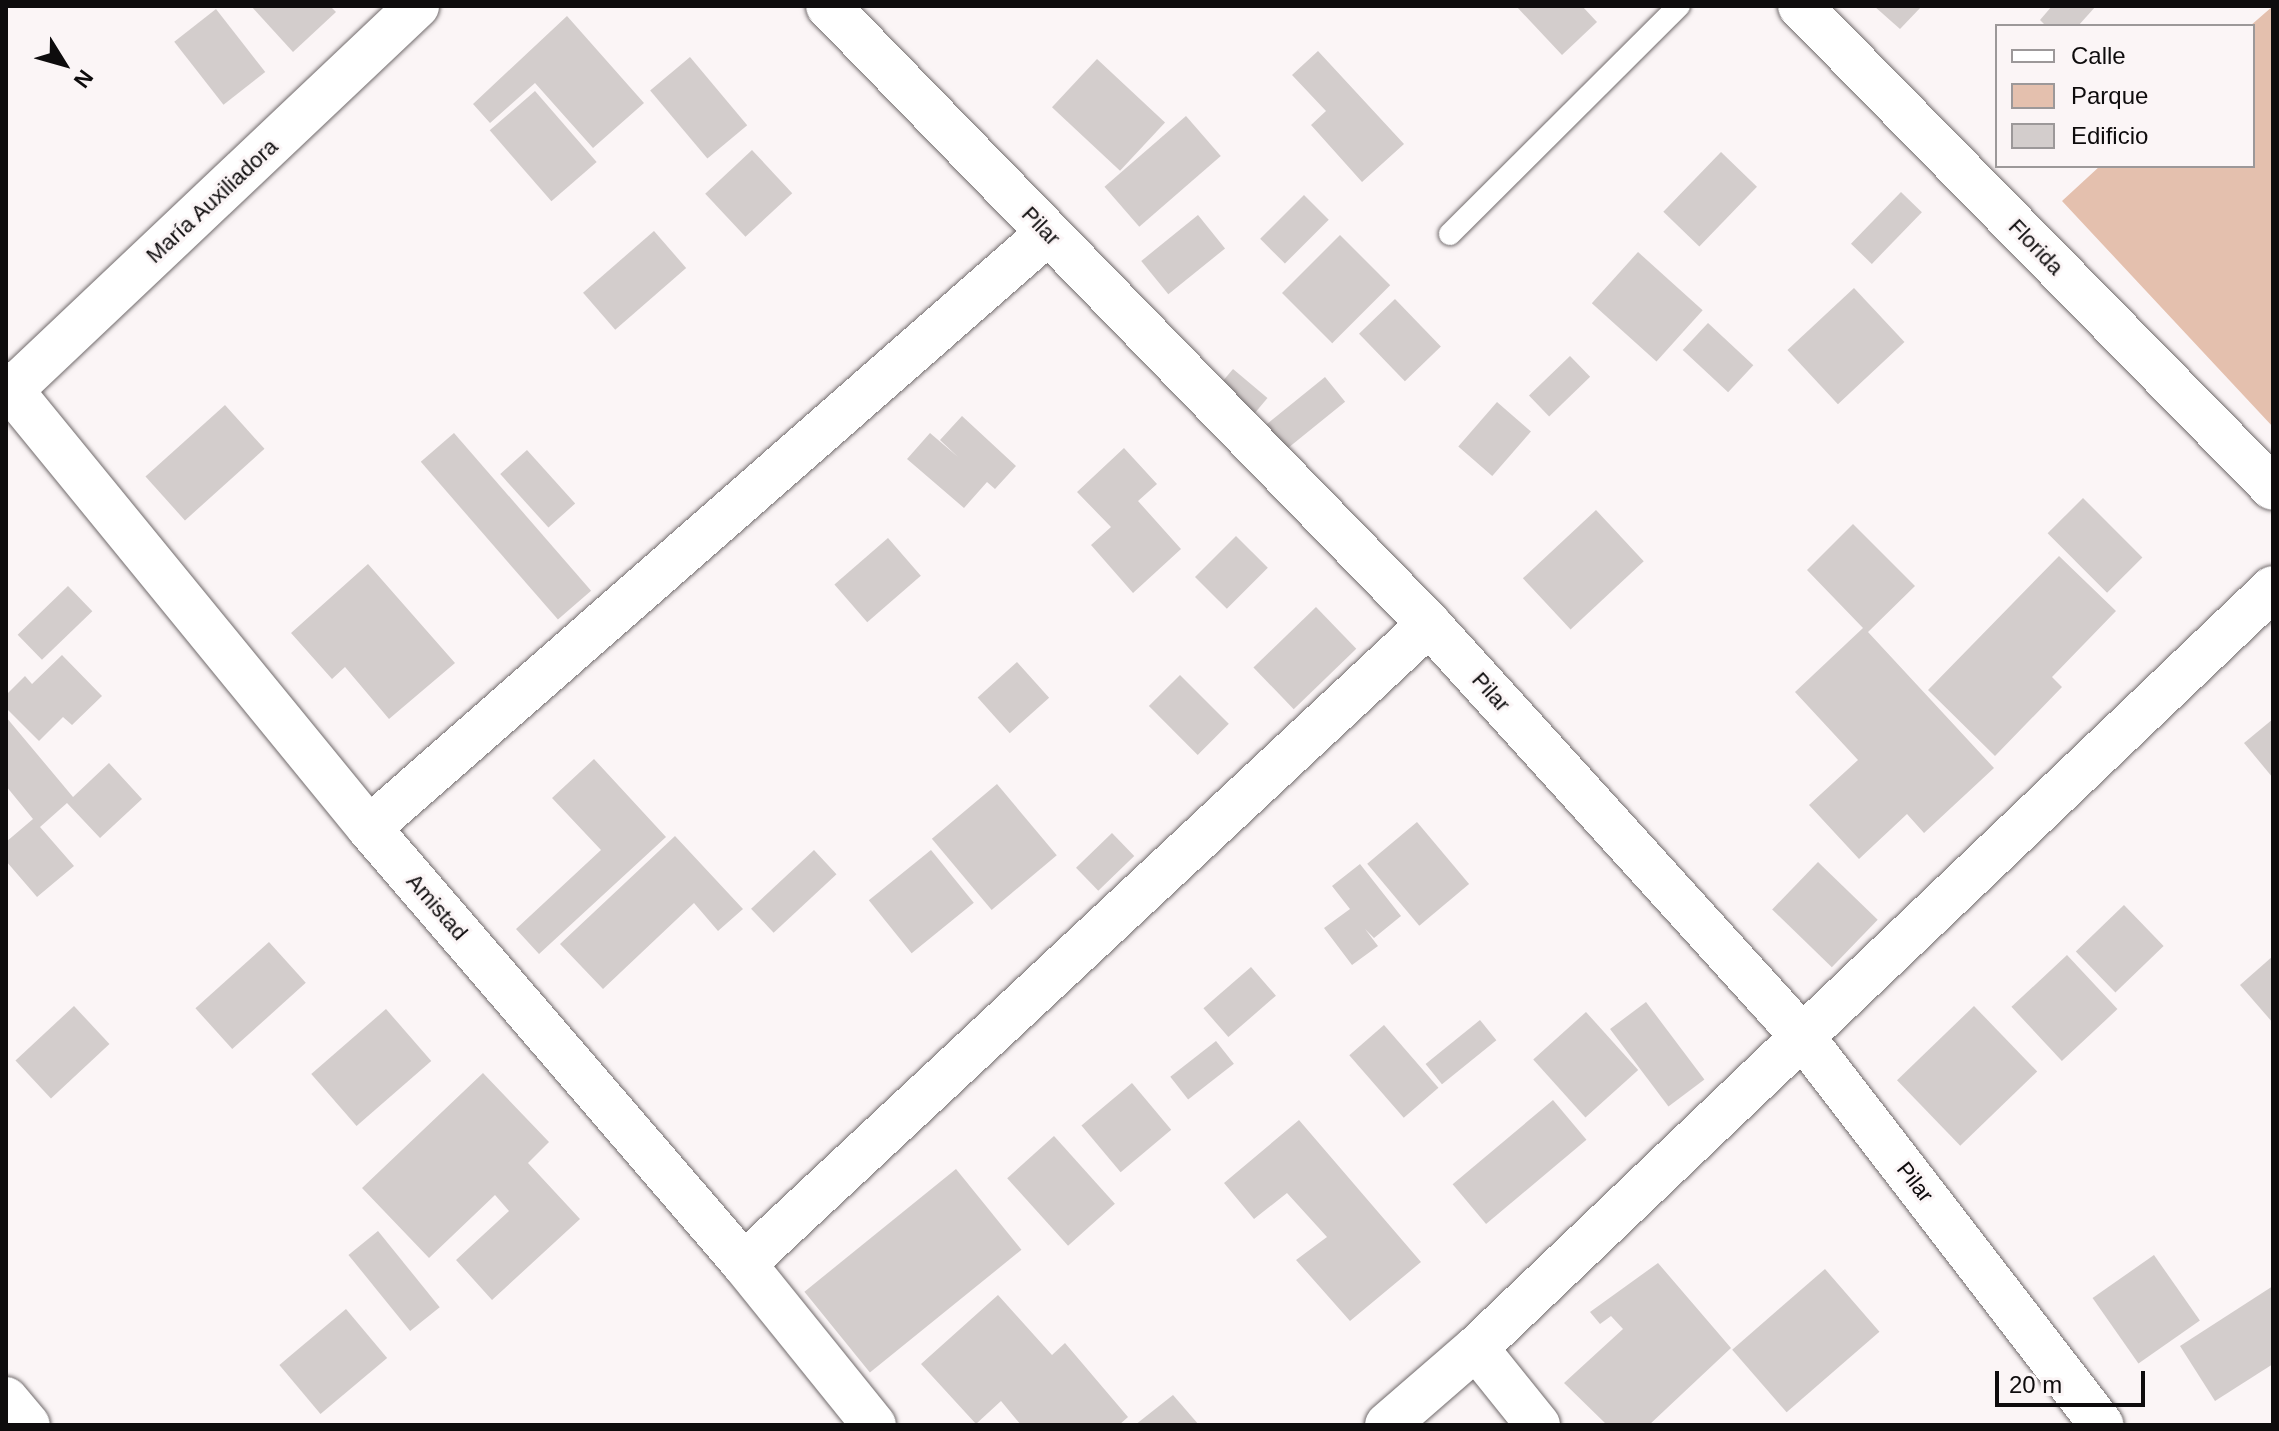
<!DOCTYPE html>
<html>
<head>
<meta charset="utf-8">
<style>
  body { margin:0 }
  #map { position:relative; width:2279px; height:1431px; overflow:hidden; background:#fbf5f6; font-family:Arial,sans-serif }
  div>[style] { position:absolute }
  .green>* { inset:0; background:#e4c0ae }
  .building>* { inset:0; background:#d3cdcc; transform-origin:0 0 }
  .roads { filter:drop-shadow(0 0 2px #716b6c) drop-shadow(0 0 2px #716b6c) }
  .lane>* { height:22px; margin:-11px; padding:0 11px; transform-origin:11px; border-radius:11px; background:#fff }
  .street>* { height:44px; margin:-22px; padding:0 22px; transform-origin:22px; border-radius:22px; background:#fff }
  .primary>* { height:44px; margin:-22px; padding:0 22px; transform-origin:22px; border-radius:22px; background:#fff }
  span { translate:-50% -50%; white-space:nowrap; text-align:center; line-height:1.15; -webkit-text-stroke:6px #fbf5f6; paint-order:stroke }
  .street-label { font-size:22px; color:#0e0c0d }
  .frame { position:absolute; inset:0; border:8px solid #0e0c0d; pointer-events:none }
  .legend { position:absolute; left:1995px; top:24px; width:260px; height:144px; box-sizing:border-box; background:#fbf5f6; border:2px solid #9c9899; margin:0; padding:10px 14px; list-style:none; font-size:24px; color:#0e0c0d }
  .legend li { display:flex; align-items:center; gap:16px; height:40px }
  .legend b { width:40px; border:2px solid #9c9899 }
  .north { position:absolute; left:24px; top:24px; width:80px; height:80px; -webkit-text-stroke:6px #fbf5f6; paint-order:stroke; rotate:127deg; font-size:22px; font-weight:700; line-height:32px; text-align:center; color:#0e0c0d }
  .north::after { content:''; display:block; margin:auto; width:28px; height:36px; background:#0e0c0d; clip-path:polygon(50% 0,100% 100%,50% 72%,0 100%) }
  .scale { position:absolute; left:1995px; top:1371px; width:150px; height:36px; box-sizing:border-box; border:4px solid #0e0c0d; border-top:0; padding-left:10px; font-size:24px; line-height:28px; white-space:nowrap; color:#0e0c0d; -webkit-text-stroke:6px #fbf5f6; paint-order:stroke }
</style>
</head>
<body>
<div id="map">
  <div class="green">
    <i style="clip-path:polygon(2273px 6px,2273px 427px,2062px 201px,2100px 166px,2253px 166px,2250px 26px)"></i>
  </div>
  <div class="building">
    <i style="clip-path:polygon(251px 6px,330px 6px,336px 12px,293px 52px)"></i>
    <i style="clip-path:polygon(1516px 6px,1582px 6px,1597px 22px,1562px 55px)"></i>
    <i style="clip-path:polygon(1874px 6px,1922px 6px,1900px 29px)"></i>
    <i style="clip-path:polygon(2052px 6px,2096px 6px,2078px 26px,2046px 26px,2040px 20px)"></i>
    <i style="left:216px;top:9px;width:80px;height:53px;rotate:52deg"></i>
    <i style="clip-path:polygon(567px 16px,644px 103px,593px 148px,535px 83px,490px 123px,473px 104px)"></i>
    <i style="clip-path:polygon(1318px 51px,1404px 144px,1362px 182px,1311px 125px,1326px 111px,1292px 75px)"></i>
    <i style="left:690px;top:57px;width:89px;height:52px;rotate:50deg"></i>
    <i style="left:1097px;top:59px;width:93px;height:66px;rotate:43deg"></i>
    <i style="left:535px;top:91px;width:94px;height:60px;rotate:49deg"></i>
    <i style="left:1186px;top:116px;width:53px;height:108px;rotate:49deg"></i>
    <i style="left:752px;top:150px;width:59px;height:64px;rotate:47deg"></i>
    <i style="left:1721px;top:152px;width:50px;height:83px;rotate:44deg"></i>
    <i style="left:1901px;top:192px;width:29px;height:72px;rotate:44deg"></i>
    <i style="left:1304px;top:195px;width:35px;height:62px;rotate:45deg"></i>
    <i style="left:1198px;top:215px;width:43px;height:73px;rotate:51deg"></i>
    <i style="left:654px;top:231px;width:49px;height:94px;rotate:49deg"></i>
    <i style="left:1340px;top:235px;width:71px;height:82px;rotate:45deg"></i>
    <i style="left:1638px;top:252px;width:87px;height:69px;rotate:42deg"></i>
    <i style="left:1854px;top:288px;width:74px;height:91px;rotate:47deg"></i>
    <i style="left:1395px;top:299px;width:66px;height:50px;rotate:46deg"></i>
    <i style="left:1708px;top:323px;width:62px;height:37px;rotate:43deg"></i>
    <i style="left:1570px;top:356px;width:29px;height:57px;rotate:46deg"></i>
    <i style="left:1233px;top:369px;width:45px;height:33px;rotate:40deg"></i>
    <i style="left:1325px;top:377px;width:32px;height:87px;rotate:51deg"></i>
    <i style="left:1497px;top:402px;width:45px;height:59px;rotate:41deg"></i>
    <i style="left:225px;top:405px;width:59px;height:107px;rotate:48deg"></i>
    <i style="clip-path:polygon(962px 416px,1016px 466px,995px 489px,987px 482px,964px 508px,907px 459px,930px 433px,958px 457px,940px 440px)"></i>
    <i style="left:454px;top:433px;width:209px;height:44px;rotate:49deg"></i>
    <i style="clip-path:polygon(1124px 448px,1157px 484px,1138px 501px,1181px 549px,1133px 593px,1091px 545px,1111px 527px,1077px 492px)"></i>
    <i style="left:527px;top:450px;width:72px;height:36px;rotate:48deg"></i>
    <i style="left:2083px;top:498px;width:84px;height:50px;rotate:45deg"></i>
    <i style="left:1596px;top:510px;width:70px;height:100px;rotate:47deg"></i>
    <i style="clip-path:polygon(1853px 524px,1915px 586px,1868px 632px,1994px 768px,1924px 833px,1907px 814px,1859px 859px,1809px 805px,1858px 760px,1795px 692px,1863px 628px,1807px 570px)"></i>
    <i style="left:1236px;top:536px;width:45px;height:58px;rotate:45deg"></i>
    <i style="left:888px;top:538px;width:50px;height:71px;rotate:49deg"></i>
    <i style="clip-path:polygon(2059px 556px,2116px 611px,2052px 677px,2062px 687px,1995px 756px,1928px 690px)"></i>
    <i style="clip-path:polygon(368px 564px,455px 663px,389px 719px,345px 667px,332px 679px,291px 633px)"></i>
    <i style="left:68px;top:586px;width:35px;height:70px;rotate:46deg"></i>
    <i style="left:1316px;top:607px;width:58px;height:87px;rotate:46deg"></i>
    <i style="clip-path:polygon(62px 655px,102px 696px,72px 725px,63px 717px,39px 741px,6px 708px,6px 695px,25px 676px,32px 684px)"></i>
    <i style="left:1017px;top:662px;width:48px;height:53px;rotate:48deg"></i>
    <i style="left:1180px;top:675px;width:69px;height:44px;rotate:45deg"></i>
    <i style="clip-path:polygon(6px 717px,73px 797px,109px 763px,142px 799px,100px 838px,67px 803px,40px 827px,74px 866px,37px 897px,6px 861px,6px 842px,33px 819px,6px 786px)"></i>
    <i style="clip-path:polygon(2273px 719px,2273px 778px,2244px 743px)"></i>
    <i style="clip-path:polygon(594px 759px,666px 837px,539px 954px,516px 929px,601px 850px,552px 798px)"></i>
    <i style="left:997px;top:784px;width:93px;height:85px;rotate:50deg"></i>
    <i style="left:1417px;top:822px;width:81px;height:65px;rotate:50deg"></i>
    <i style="left:1112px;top:833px;width:32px;height:50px;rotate:46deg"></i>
    <i style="clip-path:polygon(675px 836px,743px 909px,718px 931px,694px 903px,603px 989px,560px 944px)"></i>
    <i style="left:814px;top:850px;width:33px;height:86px;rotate:47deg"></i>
    <i style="left:931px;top:850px;width:68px;height:80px;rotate:51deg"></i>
    <i style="left:1818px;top:862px;width:83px;height:66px;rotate:44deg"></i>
    <i style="clip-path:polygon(1360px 864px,1401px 916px,1374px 938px,1365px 929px,1378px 946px,1352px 965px,1324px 928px,1350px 909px,1332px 886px)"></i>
    <i style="left:2124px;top:905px;width:57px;height:67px;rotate:46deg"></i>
    <i style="left:269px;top:942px;width:55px;height:99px;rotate:48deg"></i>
    <i style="left:2067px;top:955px;width:74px;height:76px;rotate:47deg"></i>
    <i style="clip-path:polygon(2273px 956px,2273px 1023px,2240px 985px)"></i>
    <i style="left:1251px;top:967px;width:38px;height:63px;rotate:49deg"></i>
    <i style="left:1646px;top:1002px;width:97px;height:45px;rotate:53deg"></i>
    <i style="left:74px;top:1006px;width:52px;height:80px;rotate:47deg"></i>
    <i style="left:1974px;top:1006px;width:91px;height:107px;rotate:46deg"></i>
    <i style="left:386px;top:1009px;width:69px;height:99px;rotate:49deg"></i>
    <i style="left:1586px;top:1012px;width:78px;height:71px;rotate:48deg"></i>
    <i style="left:1480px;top:1020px;width:26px;height:70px;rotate:51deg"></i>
    <i style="left:1384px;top:1025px;width:83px;height:46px;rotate:49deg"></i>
    <i style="left:1216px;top:1041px;width:29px;height:58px;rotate:52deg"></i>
    <i style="clip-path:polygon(483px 1073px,549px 1142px,528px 1163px,580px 1219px,492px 1300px,456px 1260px,509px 1211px,495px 1195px,429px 1258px,362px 1188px)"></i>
    <i style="left:1132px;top:1083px;width:61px;height:66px;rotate:50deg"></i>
    <i style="left:1553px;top:1100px;width:52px;height:131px;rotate:50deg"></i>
    <i style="clip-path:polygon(1299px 1120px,1421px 1262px,1350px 1321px,1296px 1260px,1327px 1237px,1287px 1193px,1254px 1219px,1224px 1183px)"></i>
    <i style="left:1054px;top:1136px;width:91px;height:63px;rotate:48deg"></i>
    <i style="left:956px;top:1169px;width:104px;height:195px;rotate:51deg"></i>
    <i style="left:378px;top:1231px;width:98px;height:38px;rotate:51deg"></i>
    <i style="left:2154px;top:1255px;width:80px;height:75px;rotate:55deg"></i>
    <i style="clip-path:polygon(1658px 1263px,1731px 1348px,1649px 1425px,1607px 1425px,1564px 1383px,1623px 1329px,1611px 1316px,1600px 1324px,1590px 1312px)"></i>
    <i style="left:1825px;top:1269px;width:83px;height:123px;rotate:49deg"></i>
    <i style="clip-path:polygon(2273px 1286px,2273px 1364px,2215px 1401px,2180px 1346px)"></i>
    <i style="clip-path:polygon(998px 1295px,1052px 1355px,1065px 1343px,1128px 1417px,1119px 1425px,1021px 1425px,1001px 1401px,976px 1424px,921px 1364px)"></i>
    <i style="left:346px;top:1309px;width:64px;height:87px;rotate:50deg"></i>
    <i style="clip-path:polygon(1173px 1395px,1199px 1425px,1135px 1425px)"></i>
  </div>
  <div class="roads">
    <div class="lane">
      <i style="left:1450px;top:234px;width:323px;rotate:-44.9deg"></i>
    </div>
    <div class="street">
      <i style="left:828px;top:6px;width:862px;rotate:45.8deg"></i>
      <i style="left:1429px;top:624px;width:556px;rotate:47.84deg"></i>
      <i style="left:1802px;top:1036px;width:491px;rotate:52.4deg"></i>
      <i style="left:1800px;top:6px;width:675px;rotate:45.54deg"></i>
      <i style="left:6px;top:384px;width:574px;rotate:50.73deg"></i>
      <i style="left:369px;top:828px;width:575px;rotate:49.3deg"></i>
      <i style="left:744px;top:1264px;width:207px;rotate:51.1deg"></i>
      <i style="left:6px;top:395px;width:566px;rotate:-43.42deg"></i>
      <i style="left:369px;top:828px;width:903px;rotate:-41.23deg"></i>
      <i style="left:744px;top:1264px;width:937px;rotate:-43.05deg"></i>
      <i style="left:1476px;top:1348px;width:99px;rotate:51.2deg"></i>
      <i style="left:1387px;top:1425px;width:118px;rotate:-40.9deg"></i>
      <i style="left:1476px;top:1348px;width:1101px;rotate:-43.64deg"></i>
    </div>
    <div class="primary">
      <i style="left:6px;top:1399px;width:34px;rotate:50deg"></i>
    </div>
  </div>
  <div class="street-label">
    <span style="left:212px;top:201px;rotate:-43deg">María Auxiliadora</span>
    <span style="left:1041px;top:226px;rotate:46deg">Pilar</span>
    <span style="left:2036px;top:247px;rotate:46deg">Florida</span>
    <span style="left:1491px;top:692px;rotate:48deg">Pilar</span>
    <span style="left:437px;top:907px;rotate:49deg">Amistad</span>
    <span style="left:1915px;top:1182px;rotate:52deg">Pilar</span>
  </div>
  <div class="frame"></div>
  <ul class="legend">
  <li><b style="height:10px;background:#fff"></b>Calle</li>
  <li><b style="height:22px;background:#e4c0ae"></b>Parque</li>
  <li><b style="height:22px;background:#d3cdcc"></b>Edificio</li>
  </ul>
  <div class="north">N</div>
  <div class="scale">20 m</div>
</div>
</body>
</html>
